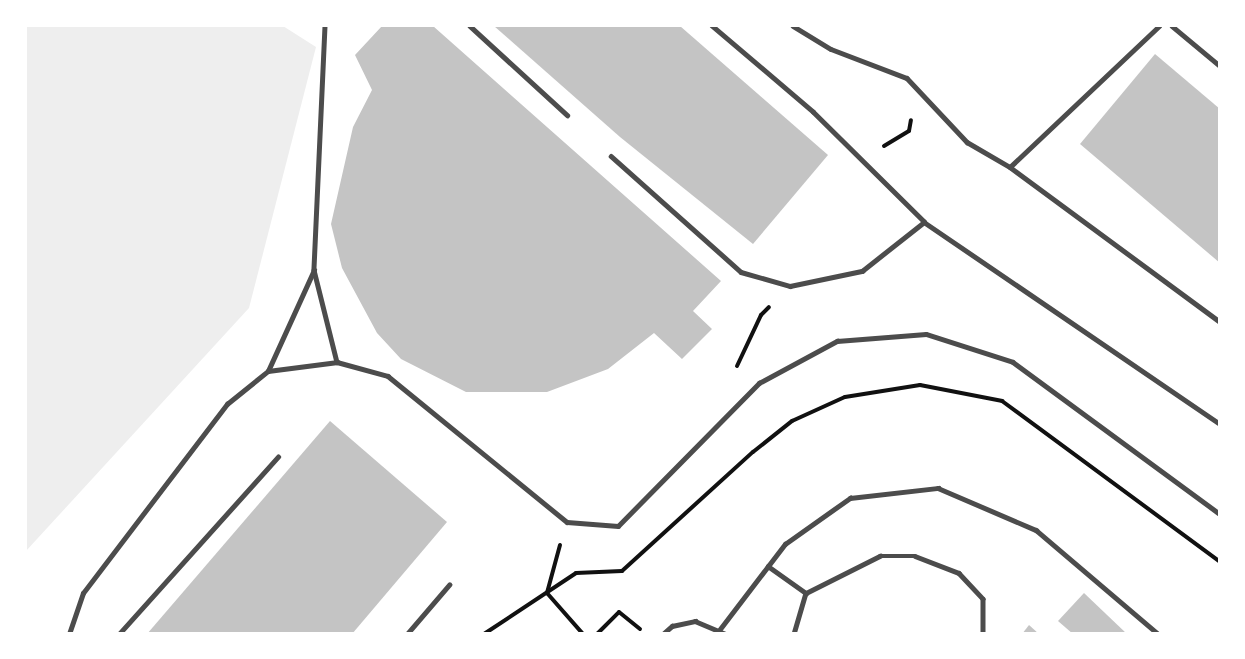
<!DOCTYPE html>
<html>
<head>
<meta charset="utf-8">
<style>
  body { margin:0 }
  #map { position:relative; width:1245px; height:659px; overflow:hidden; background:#fff; font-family:"Public Sans",sans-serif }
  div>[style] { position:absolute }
  .green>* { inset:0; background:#eee }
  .building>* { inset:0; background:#c4c4c4 }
  .path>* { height:4px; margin:-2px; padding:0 2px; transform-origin:2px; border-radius:2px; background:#111 }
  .service>* { height:4.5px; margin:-2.25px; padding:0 2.25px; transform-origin:2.25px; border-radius:2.25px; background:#4c4c4c }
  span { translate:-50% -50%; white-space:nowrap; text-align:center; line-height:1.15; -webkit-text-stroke:4.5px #fff; paint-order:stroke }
  .frame { position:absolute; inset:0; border:27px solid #fff; pointer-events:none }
</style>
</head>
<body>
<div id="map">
  <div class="green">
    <i style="clip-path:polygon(26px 26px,283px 26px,316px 47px,249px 308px,26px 551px)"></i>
  </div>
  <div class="building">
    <i style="clip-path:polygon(382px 26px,433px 26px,721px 281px,693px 311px,712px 329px,682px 359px,654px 333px,608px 369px,547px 392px,466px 392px,401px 359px,377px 333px,342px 268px,331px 224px,353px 127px,372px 90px,355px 55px)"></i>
    <i style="clip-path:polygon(494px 26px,680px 26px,828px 155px,753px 244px,620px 137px)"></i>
    <i style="clip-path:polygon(1155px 54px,1220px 109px,1220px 263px,1080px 144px)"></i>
    <i style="clip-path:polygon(330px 421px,447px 522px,352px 634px,147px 634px)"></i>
    <i style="clip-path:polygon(1084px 593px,1127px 634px,1073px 634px,1058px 621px)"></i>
    <i style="clip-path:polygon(1029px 625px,1039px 634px,1022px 634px)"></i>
  </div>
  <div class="path">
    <i style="left:884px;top:146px;width:29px;rotate:-31deg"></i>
    <i style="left:909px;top:131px;width:11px;rotate:-80deg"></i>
    <i style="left:737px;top:366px;width:56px;rotate:-64.8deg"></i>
    <i style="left:761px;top:315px;width:11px;rotate:-45deg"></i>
    <i style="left:560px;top:545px;width:50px;rotate:105.2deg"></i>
    <i style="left:547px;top:593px;width:55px;rotate:48.7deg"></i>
    <i style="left:484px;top:634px;width:110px;rotate:-33.5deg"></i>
    <i style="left:576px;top:573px;width:46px;rotate:-2.5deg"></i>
    <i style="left:622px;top:571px;width:177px;rotate:-42.3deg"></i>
    <i style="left:753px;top:452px;width:50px;rotate:-38.5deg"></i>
    <i style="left:792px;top:421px;width:58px;rotate:-24.4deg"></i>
    <i style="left:845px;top:397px;width:76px;rotate:-9.1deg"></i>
    <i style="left:920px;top:385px;width:84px;rotate:11deg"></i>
    <i style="left:1002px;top:401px;width:271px;rotate:36.4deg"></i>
    <i style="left:597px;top:634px;width:31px;rotate:-45deg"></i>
    <i style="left:619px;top:612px;width:27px;rotate:39deg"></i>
  </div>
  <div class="service">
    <i style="left:325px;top:26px;width:244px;rotate:92.6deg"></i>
    <i style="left:314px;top:270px;width:95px;rotate:76deg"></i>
    <i style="left:470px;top:26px;width:132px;rotate:42.5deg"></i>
    <i style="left:793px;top:26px;width:44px;rotate:31.2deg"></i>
    <i style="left:831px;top:49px;width:81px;rotate:20.9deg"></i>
    <i style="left:907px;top:78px;width:88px;rotate:46.8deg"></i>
    <i style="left:967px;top:142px;width:50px;rotate:30.2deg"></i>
    <i style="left:1010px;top:167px;width:261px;rotate:36.4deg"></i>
    <i style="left:1172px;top:26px;width:62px;rotate:39.8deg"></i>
    <i style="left:611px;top:156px;width:174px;rotate:41.7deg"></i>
    <i style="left:741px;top:272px;width:51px;rotate:15.9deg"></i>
    <i style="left:790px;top:286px;width:74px;rotate:-11.8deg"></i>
    <i style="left:862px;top:271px;width:79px;rotate:-38.3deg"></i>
    <i style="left:924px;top:222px;width:156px;rotate:-135.3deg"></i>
    <i style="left:813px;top:112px;width:133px;rotate:-139.6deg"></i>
    <i style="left:1010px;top:167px;width:205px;rotate:-43.4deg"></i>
    <i style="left:924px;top:222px;width:358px;rotate:34.3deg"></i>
    <i style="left:268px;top:371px;width:111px;rotate:-65.5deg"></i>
    <i style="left:768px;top:566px;width:47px;rotate:35.4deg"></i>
    <i style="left:806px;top:593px;width:43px;rotate:106.3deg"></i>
    <i style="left:806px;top:593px;width:83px;rotate:-26.6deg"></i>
    <i style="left:880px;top:556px;width:35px"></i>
    <i style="left:915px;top:556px;width:47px;rotate:21.1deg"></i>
    <i style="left:959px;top:573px;width:35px;rotate:47deg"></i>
    <i style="left:983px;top:599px;width:34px;rotate:90deg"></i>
    <i style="left:720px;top:629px;width:107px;rotate:-52.6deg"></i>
    <i style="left:785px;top:544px;width:80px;rotate:-35.3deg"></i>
    <i style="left:850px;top:498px;width:89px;rotate:-6.5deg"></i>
    <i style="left:938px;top:488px;width:107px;rotate:23.2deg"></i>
    <i style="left:1036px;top:530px;width:160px;rotate:40.4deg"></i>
    <i style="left:69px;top:634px;width:43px;rotate:-71.1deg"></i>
    <i style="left:83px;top:593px;width:238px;rotate:-52.7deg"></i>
    <i style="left:227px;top:404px;width:53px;rotate:-38.8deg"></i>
    <i style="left:268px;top:371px;width:70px;rotate:-7.4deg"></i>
    <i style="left:337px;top:362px;width:53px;rotate:15.4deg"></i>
    <i style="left:388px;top:376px;width:231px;rotate:39.2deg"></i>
    <i style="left:567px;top:522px;width:51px;rotate:4.5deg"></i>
    <i style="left:618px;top:526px;width:201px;rotate:-45.4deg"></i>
    <i style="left:759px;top:383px;width:89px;rotate:-28.3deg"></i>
    <i style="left:837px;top:341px;width:89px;rotate:-4.5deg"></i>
    <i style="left:926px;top:334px;width:91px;rotate:17.8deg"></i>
    <i style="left:1013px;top:362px;width:257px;rotate:36.3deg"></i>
    <i style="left:119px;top:634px;width:238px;rotate:-48.1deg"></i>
    <i style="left:407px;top:634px;width:65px;rotate:-49.4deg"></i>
    <i style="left:663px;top:634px;width:12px;rotate:-42deg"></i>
    <i style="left:672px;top:626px;width:24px;rotate:-12deg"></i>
    <i style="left:695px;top:621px;width:33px;rotate:23deg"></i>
  </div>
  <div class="frame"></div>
</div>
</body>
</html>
